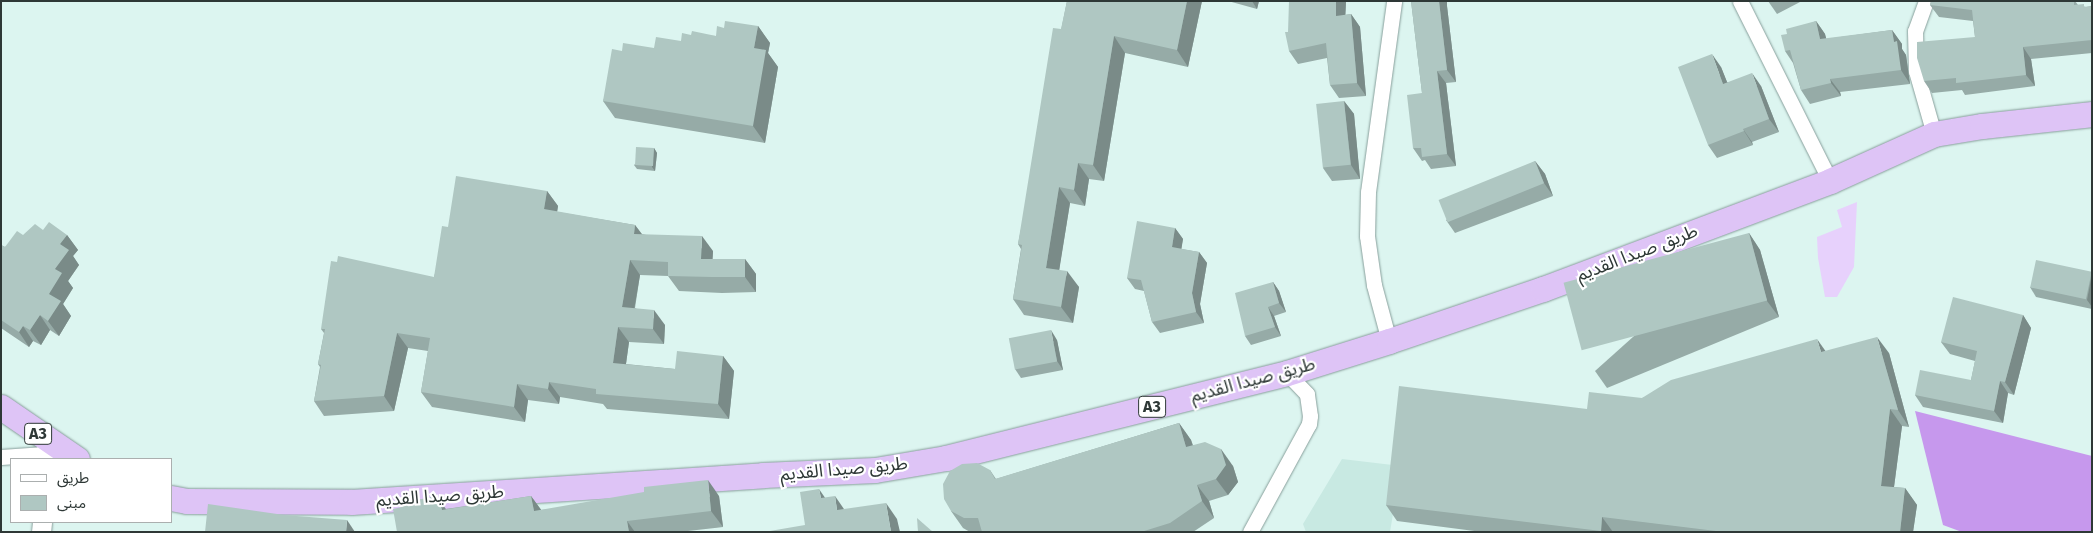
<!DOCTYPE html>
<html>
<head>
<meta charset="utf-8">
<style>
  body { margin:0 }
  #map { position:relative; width:2093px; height:533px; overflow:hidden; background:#dcf5f0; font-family:"Fira Sans","Noto Sans Arabic",sans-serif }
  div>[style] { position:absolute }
  .built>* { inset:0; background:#c8e9e2 }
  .green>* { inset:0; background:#e7d1fc }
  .forest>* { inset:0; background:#c698ed }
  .roads { filter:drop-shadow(0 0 1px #889f9b) drop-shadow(0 0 1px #889f9b) }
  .minor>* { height:15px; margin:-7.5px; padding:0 7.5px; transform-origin:7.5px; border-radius:7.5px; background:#fff }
  .tertiary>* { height:19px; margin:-9.5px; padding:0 9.5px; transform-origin:9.5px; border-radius:9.5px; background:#fff }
  .trunk>* { height:25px; margin:-12.5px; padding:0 12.5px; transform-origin:12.5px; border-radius:12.5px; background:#dec4f6 }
  .wall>* { inset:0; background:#96aba7 }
  .shaded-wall>* { inset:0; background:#7a8b88 }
  .building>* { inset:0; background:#afc7c2; transform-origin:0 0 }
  span { translate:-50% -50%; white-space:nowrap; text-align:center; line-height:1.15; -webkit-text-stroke:4.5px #fff; paint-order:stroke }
  .shield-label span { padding:1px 4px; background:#fff; border:1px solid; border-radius:4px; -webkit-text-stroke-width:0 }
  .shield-label { font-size:16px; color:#2e3836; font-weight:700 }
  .street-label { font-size:18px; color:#2e3836 }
  .frame { position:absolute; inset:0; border:2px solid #2e3836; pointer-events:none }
  .legend { position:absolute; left:10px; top:458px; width:162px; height:65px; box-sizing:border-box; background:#fff; border:1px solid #abafaf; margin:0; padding:6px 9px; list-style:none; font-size:15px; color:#2e3836 }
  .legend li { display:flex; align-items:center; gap:10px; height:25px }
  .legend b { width:25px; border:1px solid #abafaf }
</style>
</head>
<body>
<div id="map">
  <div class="built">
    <i style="clip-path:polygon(1342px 459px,1401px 466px,1390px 532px,1306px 532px,1303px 524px)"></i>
  </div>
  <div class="green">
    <i style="clip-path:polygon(1857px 202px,1854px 267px,1837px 297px,1825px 297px,1818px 258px,1817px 237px,1842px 227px,1837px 210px)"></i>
  </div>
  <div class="forest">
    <i style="clip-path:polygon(1915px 411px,2092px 456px,2092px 532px,1962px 532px,1943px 525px)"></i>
  </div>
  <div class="roads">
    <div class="minor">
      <i style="left:1740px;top:1px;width:201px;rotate:63.4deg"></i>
      <i style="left:1926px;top:1px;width:32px;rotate:110deg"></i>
      <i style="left:1915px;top:31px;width:40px;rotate:88.6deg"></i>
      <i style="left:1916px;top:71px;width:66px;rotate:74.1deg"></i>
      <i style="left:1389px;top:341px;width:58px;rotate:-105deg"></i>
      <i style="left:1374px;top:285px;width:49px;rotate:-98.1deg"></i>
      <i style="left:1367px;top:236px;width:44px;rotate:-88.7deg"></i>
      <i style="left:1368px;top:192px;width:193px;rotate:-82.2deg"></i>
      <i style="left:1px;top:457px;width:43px;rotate:-4deg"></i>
      <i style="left:1250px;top:532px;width:123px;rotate:-61.4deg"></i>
      <i style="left:1309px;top:424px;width:8px;rotate:-83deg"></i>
      <i style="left:1310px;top:416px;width:22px;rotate:-98deg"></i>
      <i style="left:1307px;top:394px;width:29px;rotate:-134deg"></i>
    </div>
    <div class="tertiary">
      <i style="left:44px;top:459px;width:18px;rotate:-77deg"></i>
      <i style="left:41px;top:532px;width:10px;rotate:-84deg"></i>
    </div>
    <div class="trunk">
      <i style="left:1px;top:407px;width:92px;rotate:34.4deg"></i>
      <i style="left:171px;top:498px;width:16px;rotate:11deg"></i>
      <i style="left:187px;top:501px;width:164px;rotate:0.3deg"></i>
      <i style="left:351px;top:502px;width:413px;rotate:-3.7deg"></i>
      <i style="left:763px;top:475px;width:112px;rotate:-2.6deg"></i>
      <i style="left:875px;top:470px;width:72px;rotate:-9.6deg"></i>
      <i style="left:946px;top:458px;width:351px;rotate:-14deg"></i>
      <i style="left:1287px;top:373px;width:107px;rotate:-17.4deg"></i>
      <i style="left:1389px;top:341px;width:163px;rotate:-18.7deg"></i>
      <i style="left:1543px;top:289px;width:307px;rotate:-20.6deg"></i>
      <i style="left:1830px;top:181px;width:114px;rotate:-24.3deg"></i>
      <i style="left:1934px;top:134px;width:49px;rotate:-9.5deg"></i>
      <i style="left:1982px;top:126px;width:111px;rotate:-6.2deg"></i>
    </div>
  </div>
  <div class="wall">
    <i style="clip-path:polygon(1067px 1px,1202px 1px,1188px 67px,1125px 53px,1104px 181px,1089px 179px,1085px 206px,1070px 203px,1059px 270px,1079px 287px,1073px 323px,1024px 315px,1013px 299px,1021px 249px,1018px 244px)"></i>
    <i style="clip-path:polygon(1228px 1px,1259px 1px,1257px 9px)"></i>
    <i style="clip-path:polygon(1289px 1px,1346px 1px,1345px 15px,1351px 14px,1360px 27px,1366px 96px,1339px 98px,1330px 85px,1327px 58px,1298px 64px,1289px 51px)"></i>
    <i style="clip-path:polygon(1411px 1px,1447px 1px,1447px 6px,1456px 82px,1446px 83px,1456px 166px,1431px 169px,1425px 160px,1422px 161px,1413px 148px,1422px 93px)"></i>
    <i style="clip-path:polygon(1768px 1px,1802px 1px,1777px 14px)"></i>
    <i style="clip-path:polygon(1931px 1px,2075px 1px,2078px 5px,2086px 7px,2092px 6px,2092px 53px,2031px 59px,2035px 86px,1965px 95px,1962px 90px,1932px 93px,1924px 81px,1975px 37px,1973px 21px,1939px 17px,1930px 5px)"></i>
    <i style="clip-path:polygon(1816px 21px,1825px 34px,1826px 39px,1892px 30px,1902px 44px,1902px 49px,1906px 55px,1910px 84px,1840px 92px,1841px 96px,1810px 104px,1801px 90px,1793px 63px,1785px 51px,1787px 34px)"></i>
    <i style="clip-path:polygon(758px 26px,770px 43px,768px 53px,778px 67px,765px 143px,615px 118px,603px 101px,622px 51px,654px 48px,681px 41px,691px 35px,716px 36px,724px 28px)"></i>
    <i style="clip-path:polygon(1721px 67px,1727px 82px,1761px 86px,1779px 132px,1752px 142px,1753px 145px,1717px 158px,1708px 145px)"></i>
    <i style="clip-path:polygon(1344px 101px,1354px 114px,1360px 179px,1332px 181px,1323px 168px)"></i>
    <i style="clip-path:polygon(654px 148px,657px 153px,655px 171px,637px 169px,634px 165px)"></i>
    <i style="clip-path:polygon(1535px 161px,1545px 174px,1553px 196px,1455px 233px,1446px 220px)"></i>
    <i style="clip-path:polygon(547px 191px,558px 206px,557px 212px,635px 225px,642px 234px,713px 251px,712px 259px,745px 259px,756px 274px,756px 292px,722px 293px,679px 291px,668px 276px,640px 275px,635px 308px,665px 325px,664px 344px,629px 342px,626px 364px,675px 369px,723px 356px,734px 371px,729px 419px,607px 409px,603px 404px,560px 397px,559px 404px,528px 400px,525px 422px,432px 407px,421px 392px,428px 351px,408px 348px,394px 411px,324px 416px,314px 401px,320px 367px,318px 364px,324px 333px,321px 329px,434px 277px,448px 227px)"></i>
    <i style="clip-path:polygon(1175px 228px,1183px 239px,1181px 249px,1199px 252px,1207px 263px,1200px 304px,1204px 323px,1160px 333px,1152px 322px,1144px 291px,1135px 289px,1127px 278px)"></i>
    <i style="clip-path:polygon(1749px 233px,1760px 250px,1779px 317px,1607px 388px,1595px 371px)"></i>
    <i style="clip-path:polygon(23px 235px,67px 235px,78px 250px,73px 256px,79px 265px,68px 281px,73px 288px,63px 304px,71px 316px,59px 336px,50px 330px,41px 345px,33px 341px,29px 347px,1px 328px,1px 245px,5px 247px)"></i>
    <i style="clip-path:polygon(2092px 272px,2092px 309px,2036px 297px,2030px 287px)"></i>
    <i style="clip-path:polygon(1273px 282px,1279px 291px,1286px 312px,1274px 316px,1281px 336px,1251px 345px,1245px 336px)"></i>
    <i style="clip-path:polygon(2023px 315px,2031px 328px,2014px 395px,2008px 393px,2003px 423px,1923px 407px,1915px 395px,1971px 380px,1975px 361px,1950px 354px,1941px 342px)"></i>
    <i style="clip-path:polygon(1057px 340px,1063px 370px,1021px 378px,1015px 369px)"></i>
    <i style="clip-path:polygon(1826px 351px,1889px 353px,1909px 427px,1902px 426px,1894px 487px,1905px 488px,1917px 505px,1913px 532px,1482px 532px,1397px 521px,1386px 505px,1587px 409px,1642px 398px)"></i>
    <i style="clip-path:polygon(1179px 423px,1191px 440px,1193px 445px,1233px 466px,1238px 482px,1228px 495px,1209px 501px,1214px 518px,1193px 532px,970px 532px,963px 528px,951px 511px,990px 470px,996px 479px)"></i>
    <i style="clip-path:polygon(531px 496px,541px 510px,719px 496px,723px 527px,679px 532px,397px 532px,402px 507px,432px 497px,435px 502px,440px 501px,446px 509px)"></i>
  </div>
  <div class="shaded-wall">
    <i style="clip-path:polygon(1187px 1px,1202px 1px,1188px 67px,1177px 50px)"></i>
    <i style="clip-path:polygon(1252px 1px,1259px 1px,1257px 9px)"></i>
    <i style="clip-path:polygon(1336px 1px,1346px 1px,1345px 28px,1336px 16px)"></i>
    <i style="clip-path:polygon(1439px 1px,1447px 1px,1447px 6px,1456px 82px,1447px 70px)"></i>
    <i style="clip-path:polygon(1351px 14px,1360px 27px,1366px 96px,1357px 83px)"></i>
    <i style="clip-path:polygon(1816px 21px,1825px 34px,1830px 53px,1820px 39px)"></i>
    <i style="clip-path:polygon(758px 26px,770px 43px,768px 53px,778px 67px,765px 143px,753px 126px,754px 48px)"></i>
    <i style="clip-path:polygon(1892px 30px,1902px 44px,1902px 49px,1906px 55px,1910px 84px,1901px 70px,1894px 42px)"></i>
    <i style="clip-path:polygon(1114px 36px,1125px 53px,1104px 181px,1093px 165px)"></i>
    <i style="clip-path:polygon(2023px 47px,2031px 59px,2035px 86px,2026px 75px)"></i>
    <i style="clip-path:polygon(1712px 54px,1721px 67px,1733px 97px,1723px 84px)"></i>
    <i style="clip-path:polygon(1437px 71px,1446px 83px,1456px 166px,1447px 154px)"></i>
    <i style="clip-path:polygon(1752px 73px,1761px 86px,1779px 132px,1769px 119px)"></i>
    <i style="clip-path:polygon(1830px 79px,1840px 92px,1841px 96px,1831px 83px)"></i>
    <i style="clip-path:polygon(1344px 101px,1354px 114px,1360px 179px,1351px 165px)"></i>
    <i style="clip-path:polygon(1743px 129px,1752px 142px,1753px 145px,1744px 131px)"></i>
    <i style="clip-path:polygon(654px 148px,657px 153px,655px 171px,652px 167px)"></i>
    <i style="clip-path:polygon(1535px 161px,1545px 174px,1553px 196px,1544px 183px)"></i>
    <i style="clip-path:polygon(1078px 163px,1089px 179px,1085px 206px,1074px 190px)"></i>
    <i style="clip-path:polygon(1059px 187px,1070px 203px,1057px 284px,1046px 268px)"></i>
    <i style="clip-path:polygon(547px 191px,558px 206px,555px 225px,544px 209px)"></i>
    <i style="clip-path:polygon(635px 225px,646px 240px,634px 234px)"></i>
    <i style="clip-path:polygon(1175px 228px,1183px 239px,1180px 258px,1172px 247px)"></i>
    <i style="clip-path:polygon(1749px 233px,1760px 250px,1779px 317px,1767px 301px)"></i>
    <i style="clip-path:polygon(67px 235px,78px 250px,73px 256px,79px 265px,68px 281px,73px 288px,63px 304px,71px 316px,59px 336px,48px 321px,49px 294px,60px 244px)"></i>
    <i style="clip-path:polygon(702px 236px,713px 251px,712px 275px,701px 259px)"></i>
    <i style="clip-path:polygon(1199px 252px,1207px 263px,1200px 304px,1204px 323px,1196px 312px,1192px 293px)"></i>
    <i style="clip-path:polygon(745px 259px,756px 274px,756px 292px,745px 277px)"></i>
    <i style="clip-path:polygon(630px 260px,640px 275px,632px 322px,622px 307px)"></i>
    <i style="clip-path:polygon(1067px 271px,1079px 287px,1073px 323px,1061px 307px)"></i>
    <i style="clip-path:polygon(2092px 274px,2092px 307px,2087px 300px)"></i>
    <i style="clip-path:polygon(1273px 282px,1279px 291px,1286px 312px,1279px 303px)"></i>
    <i style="clip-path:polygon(1268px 307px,1274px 316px,1281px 336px,1275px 327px)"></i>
    <i style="clip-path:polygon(654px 310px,665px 325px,664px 344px,653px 329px)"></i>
    <i style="clip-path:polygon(40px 315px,50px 330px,41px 345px,30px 330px)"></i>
    <i style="clip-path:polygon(2023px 315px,2031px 328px,2014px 395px,2005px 382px)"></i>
    <i style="clip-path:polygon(23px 326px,33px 341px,29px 347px,19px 332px)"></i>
    <i style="clip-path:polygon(618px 327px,629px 342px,624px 378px,613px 363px)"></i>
    <i style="clip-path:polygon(1051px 330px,1057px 340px,1063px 370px,1057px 361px)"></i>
    <i style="clip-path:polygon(397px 333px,408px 348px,394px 411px,384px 396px)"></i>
    <i style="clip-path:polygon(1877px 337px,1889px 353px,1909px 427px,1898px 410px)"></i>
    <i style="clip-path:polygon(1817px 339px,1829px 356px,1821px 352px)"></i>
    <i style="clip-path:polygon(723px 356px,734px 371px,729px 419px,718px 404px)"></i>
    <i style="clip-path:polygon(2000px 381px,2008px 393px,2003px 423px,1994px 411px)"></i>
    <i style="clip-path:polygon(549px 382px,560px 397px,559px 404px,548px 389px)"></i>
    <i style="clip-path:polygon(517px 384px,528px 400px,525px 422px,514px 407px)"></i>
    <i style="clip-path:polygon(1890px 409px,1902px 426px,1892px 502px,1881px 486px)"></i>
    <i style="clip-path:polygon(1179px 423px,1191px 440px,1198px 464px,1186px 447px)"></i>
    <i style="clip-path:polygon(1221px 449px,1233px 466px,1238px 482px,1228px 495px,1216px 479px)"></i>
    <i style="clip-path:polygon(708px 480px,719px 496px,723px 527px,711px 511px)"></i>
    <i style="clip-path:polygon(1197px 485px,1209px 501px,1214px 518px,1202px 501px)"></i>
    <i style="clip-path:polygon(1905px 488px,1917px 505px,1913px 532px,1900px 532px)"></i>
    <i style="clip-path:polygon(819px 489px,830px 505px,821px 498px)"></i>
    <i style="clip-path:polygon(531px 496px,542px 511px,534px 511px)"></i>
    <i style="clip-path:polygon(835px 496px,846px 512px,837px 510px)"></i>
    <i style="clip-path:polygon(440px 501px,451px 517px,442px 510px)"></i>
    <i style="clip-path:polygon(886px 503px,897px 519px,900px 532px,891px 532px)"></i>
    <i style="clip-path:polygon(1602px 517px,1613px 532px,1601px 532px)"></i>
    <i style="clip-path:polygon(347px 520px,355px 532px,346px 532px)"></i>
    <i style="clip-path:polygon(627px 521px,635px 532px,629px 532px)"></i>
  </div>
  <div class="building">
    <i style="clip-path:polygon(1067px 1px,1187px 1px,1177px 50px,1114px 36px,1093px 165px,1078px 163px,1074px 190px,1059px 187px,1046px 268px,1067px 271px,1061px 307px,1013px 299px,1022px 245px,1018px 244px,1053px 28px,1061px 29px)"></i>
    <i style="clip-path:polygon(1289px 1px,1336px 1px,1336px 16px,1351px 14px,1357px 83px,1330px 85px,1326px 43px,1289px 51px,1285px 32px,1288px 32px)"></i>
    <i style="clip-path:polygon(1411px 1px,1439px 1px,1447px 70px,1437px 71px,1447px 154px,1422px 157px,1421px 148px,1413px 148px,1407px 95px,1422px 93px)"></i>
    <i style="clip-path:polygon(1931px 1px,2074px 1px,2074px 5px,2084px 4px,2084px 7px,2092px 6px,2092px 40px,2023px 47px,2026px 75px,1956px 83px,1956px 78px,1924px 81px,1917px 58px,1917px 42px,1975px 37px,1972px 10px,1930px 5px)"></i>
    <i style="clip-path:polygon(725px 21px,758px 26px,754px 48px,766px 50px,753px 126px,603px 101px,612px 49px,622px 51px,623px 43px,654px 48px,656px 37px,681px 41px,682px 33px,691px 35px,692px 31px,716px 36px,717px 26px,724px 28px)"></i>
    <i style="clip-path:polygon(1816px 21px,1820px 39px,1892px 30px,1894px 42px,1897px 41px,1901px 70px,1830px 79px,1831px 83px,1801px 90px,1790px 50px,1785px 51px,1781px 35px,1787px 34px,1786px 29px)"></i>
    <i style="clip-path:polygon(1712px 54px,1723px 84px,1752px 73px,1769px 119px,1743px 129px,1744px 131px,1708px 145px,1678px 67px)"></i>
    <i style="left:1344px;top:101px;width:64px;height:28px;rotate:84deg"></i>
    <i style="left:636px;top:147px;width:18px;height:18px;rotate:3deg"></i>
    <i style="left:1535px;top:161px;width:24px;height:104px;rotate:68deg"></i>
    <i style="clip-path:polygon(456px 176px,547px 191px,544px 209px,635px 225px,634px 234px,702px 236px,701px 259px,745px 259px,745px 277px,712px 277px,668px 276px,668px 262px,630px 260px,622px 307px,654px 310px,653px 329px,618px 327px,613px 363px,675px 369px,677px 351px,723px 356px,718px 404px,596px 394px,596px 389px,549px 382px,548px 389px,517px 384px,514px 407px,421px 392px,430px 338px,397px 333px,384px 396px,314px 401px,321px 365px,318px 364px,325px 329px,321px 329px,331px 261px,337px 262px,338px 256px,434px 277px,442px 226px,448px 227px)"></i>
    <i style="clip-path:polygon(1137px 221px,1175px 228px,1172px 247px,1199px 252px,1192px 293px,1196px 312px,1152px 322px,1141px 280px,1127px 278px)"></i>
    <i style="clip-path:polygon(49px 222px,67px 235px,60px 244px,69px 250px,55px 269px,62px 273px,49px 294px,61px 301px,48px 321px,40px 315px,30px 330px,23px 326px,19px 332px,1px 320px,1px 245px,5px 247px,17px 231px,23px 235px,35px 224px,43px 230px)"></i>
    <i style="left:1749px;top:233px;width:70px;height:192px;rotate:75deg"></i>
    <i style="left:2036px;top:260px;width:57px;height:28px;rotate:12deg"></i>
    <i style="clip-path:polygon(1273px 282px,1279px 303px,1268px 307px,1275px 327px,1245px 336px,1235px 293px)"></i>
    <i style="clip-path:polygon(1953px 297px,2023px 315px,2005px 382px,2000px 381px,1994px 411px,1915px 395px,1920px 370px,1971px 380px,1977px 351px,1941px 342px)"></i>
    <i style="left:1051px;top:330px;width:32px;height:43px;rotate:79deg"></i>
    <i style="clip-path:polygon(1877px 337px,1898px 410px,1890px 409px,1881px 486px,1905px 488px,1900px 532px,1724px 532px,1602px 517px,1601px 531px,1386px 505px,1399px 386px,1587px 409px,1589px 392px,1642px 398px,1671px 380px,1817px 339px,1821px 352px)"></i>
    <i style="clip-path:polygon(1179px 423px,1186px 447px,1205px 442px,1221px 449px,1226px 465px,1216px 479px,1197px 485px,1202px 501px,1170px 523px,1141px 532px,982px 532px,978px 518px,964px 518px,951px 511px,944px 499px,943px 484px,950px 471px,962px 464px,977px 463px,990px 470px,995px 479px)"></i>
    <i style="clip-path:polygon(708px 480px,711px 511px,627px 521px,629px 532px,397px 532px,393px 509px,402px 507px,401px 503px,432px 497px,433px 503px,440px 501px,442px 510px,531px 496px,534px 511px,644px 492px,644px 487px)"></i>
    <i style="clip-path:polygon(819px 489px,821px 498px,835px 496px,837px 510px,886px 503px,891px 532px,764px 532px,805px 525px,800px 492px)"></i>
    <i style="clip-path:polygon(208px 504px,284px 515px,347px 520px,346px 532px,205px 532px)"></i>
    <i style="clip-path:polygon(917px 518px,933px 532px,918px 532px)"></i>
  </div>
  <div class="shield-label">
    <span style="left:1152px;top:407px">A3</span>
    <span style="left:38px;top:434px">A3</span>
  </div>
  <div class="street-label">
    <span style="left:1637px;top:253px;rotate:-21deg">طريق صيدا القديم</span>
    <span style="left:1253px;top:380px;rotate:-15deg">طريق صيدا القديم</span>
    <span style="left:844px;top:469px;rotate:-5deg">طريق صيدا القديم</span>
    <span style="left:440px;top:496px;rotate:-4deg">طريق صيدا القديم</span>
  </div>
  <div class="frame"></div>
  <ul class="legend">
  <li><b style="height:6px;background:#fff"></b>طريق</li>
  <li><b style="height:14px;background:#afc7c2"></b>مبنى</li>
  </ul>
</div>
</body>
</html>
